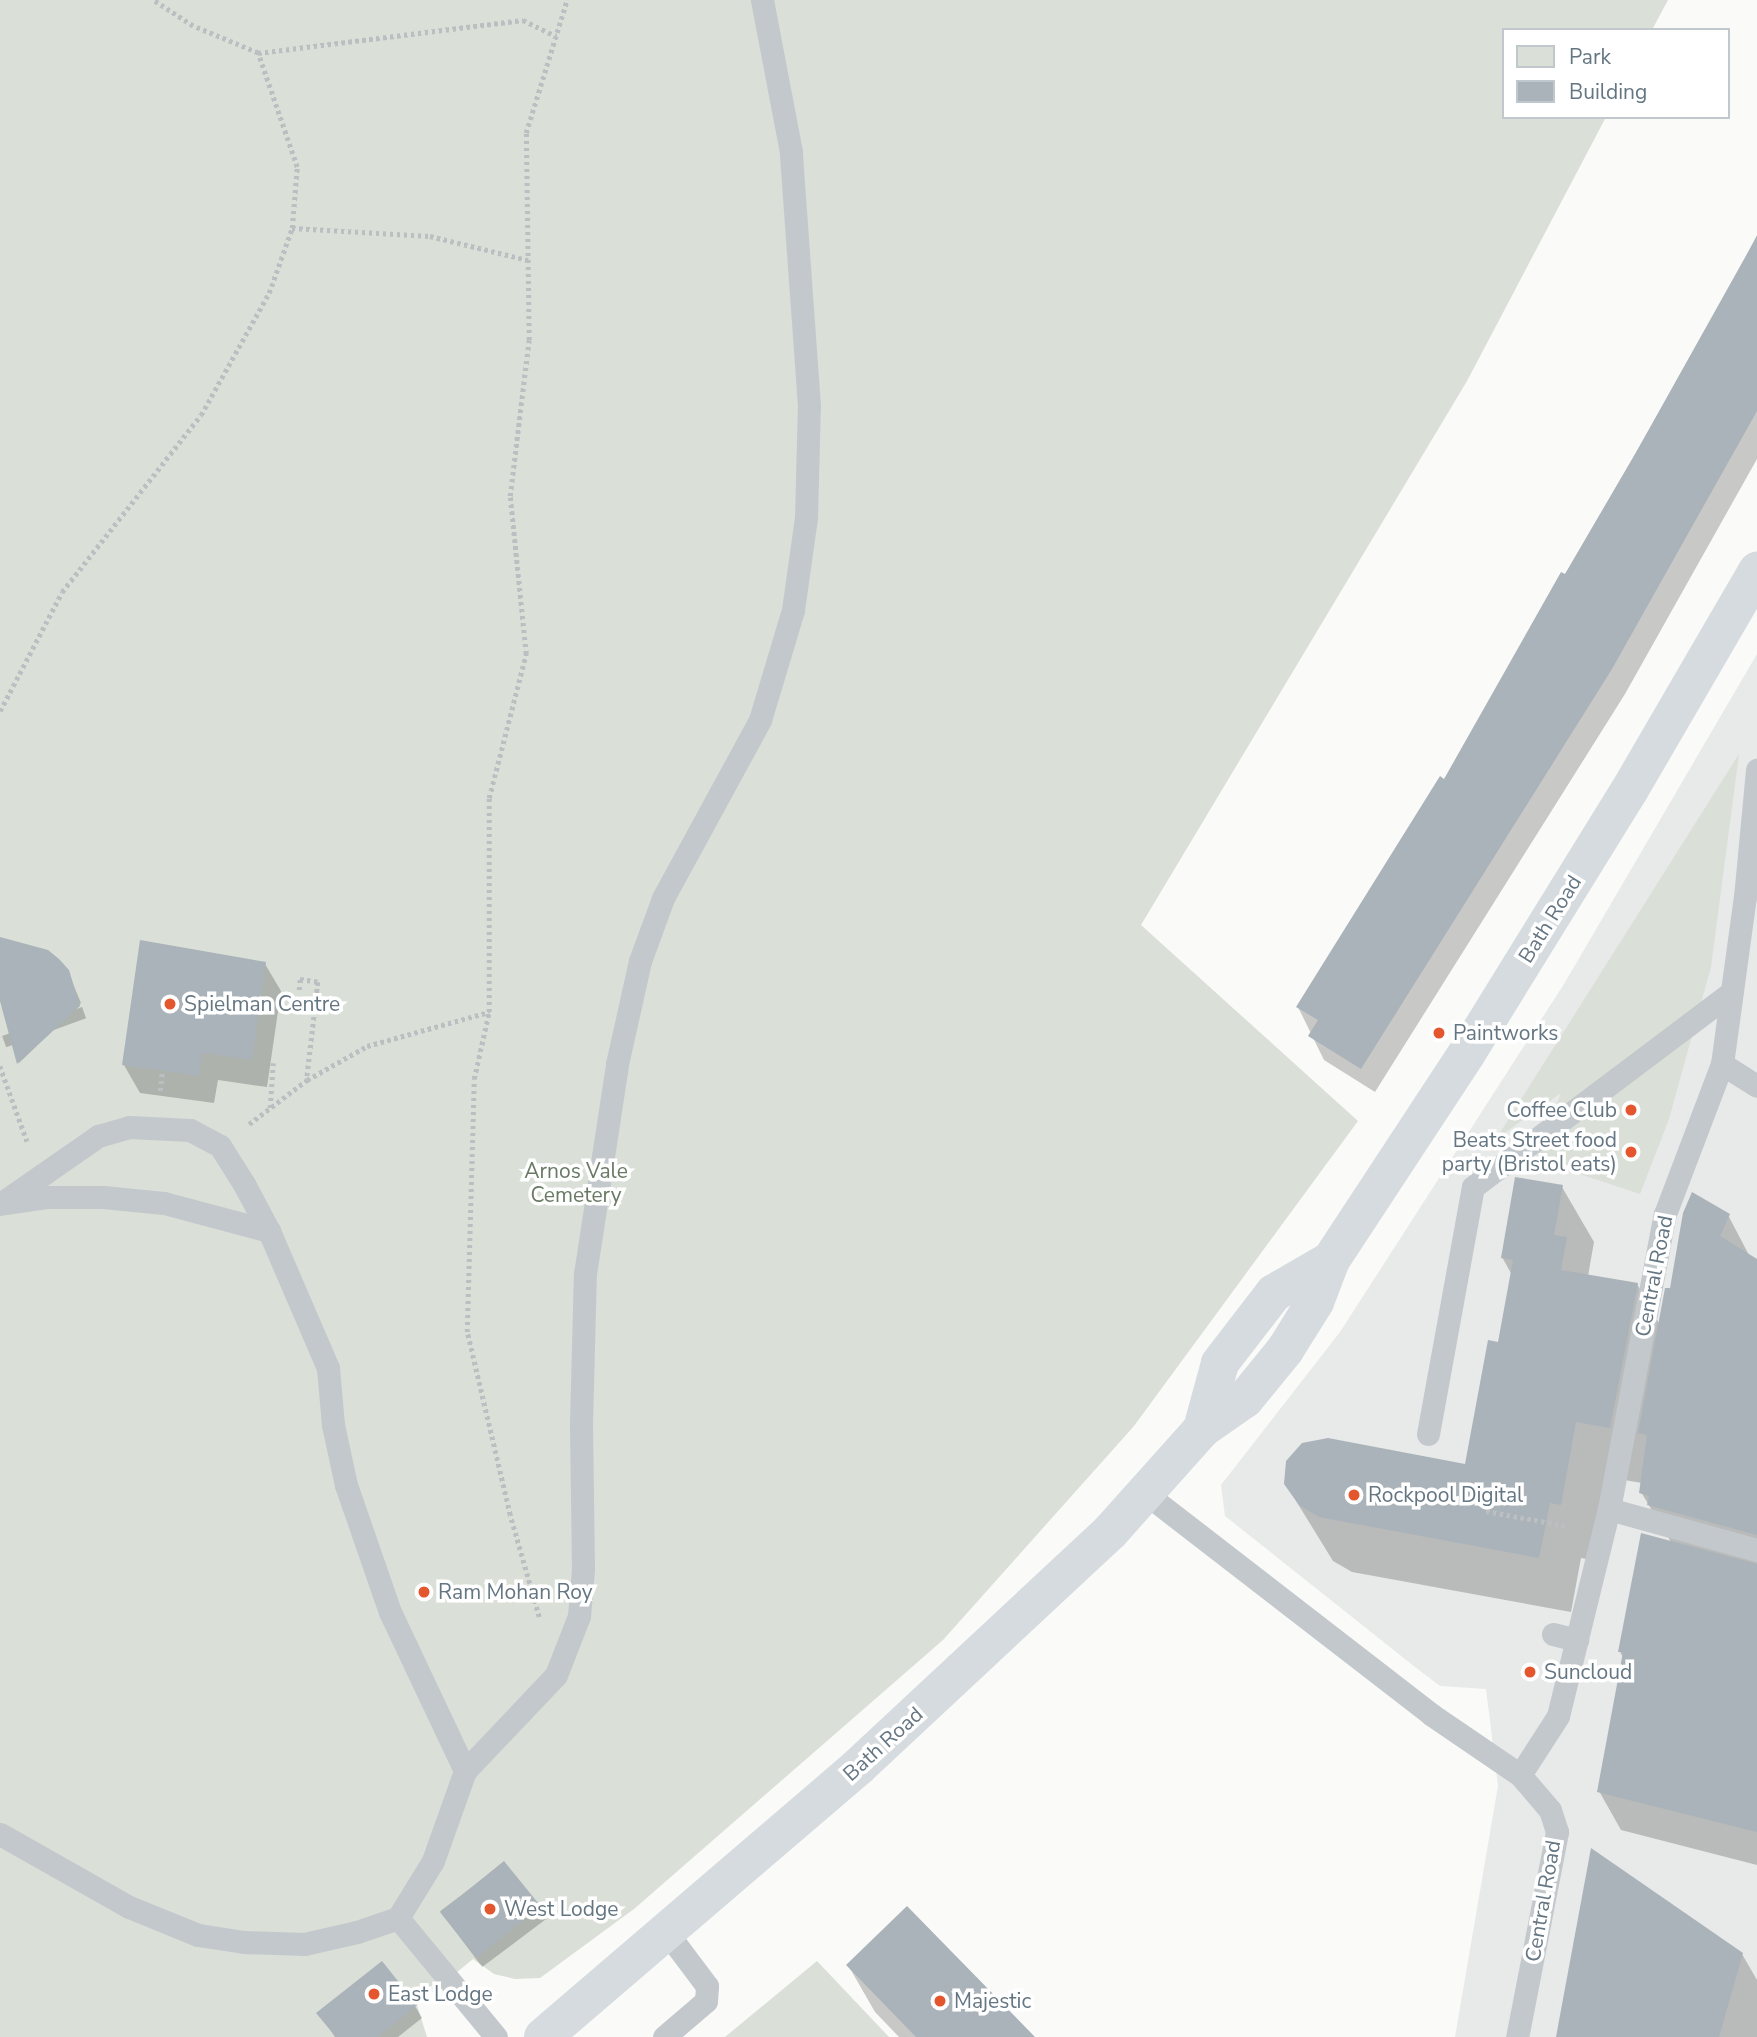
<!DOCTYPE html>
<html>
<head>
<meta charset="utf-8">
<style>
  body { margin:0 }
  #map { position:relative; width:1757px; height:2037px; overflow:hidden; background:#fafaf8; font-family:"Nunito Sans",sans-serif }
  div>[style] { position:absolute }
  .built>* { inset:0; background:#e8e9e9 }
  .green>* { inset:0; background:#dadfd7 }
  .shadow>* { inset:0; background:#0003; transform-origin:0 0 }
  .building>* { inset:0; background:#aab3b9; transform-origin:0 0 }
  .path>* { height:4.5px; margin-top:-2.25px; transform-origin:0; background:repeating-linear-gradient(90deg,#bbbfc2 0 3.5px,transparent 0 7px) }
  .lane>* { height:23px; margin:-11.5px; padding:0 11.5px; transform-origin:11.5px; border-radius:11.5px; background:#c3c8cc }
  .highway>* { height:38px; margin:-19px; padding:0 19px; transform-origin:19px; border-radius:19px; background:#d6dbdf }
  .dots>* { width:19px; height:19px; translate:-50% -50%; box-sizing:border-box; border:4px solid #fff; border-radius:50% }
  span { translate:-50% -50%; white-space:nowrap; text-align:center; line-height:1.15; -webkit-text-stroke:7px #fff; paint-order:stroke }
  .street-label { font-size:21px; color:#657683 }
  .poi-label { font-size:21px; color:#657683 }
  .left { translate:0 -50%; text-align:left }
  .right { translate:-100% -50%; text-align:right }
  .park-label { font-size:21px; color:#687a64 }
  .legend { position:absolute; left:1502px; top:28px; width:228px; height:91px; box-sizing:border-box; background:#fff; border:2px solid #c1c8cd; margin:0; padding:9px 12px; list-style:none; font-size:21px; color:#657683 }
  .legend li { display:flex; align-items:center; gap:14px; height:35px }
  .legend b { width:35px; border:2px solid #c1c8cd }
</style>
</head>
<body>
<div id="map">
  <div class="built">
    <i style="clip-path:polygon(1757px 654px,1757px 2037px,1455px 2037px,1498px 1786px,1486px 1689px,1440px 1686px,1415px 1667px,1225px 1516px,1221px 1485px,1340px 1332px,1443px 1172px,1564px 984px)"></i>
  </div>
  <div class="green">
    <i style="clip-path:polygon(0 0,1668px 0,1652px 30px,1503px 30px,1503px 117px,1606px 117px,1467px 381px,1141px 925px,1358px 1121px,1134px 1426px,943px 1640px,634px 1909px,540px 1978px,515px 1979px,494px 1974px,473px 1959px,417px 2005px,427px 2037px,0 2037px)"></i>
    <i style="clip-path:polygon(1739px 754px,1711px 967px,1669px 1119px,1640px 1194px,1535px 1159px,1561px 1093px,1496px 1139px)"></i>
    <i style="clip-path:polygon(817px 1961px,889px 2037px,725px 2037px)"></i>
  </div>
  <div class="shadow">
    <i style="clip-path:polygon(1757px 235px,1757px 459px,1625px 694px,1375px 1092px,1324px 1060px,1298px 1007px,1445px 781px,1713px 320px)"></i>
    <i style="clip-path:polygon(0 938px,68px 972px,81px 1003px,19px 1063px,0 987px)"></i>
    <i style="clip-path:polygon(265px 964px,281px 991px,267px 1087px,218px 1080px,214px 1103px,140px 1093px,124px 1065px)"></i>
    <i style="left:82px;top:1007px;width:12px;height:85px;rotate:70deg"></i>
    <i style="clip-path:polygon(1562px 1187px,1594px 1242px,1588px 1276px,1637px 1284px,1660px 1325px,1672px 1291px,1728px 1215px,1750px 1257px,1757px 1261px,1757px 1865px,1621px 1830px,1599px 1791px,1624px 1659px,1620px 1652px,1643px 1535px,1671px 1542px,1641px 1492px,1642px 1483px,1607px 1477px,1592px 1560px,1581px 1558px,1571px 1612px,1352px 1572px,1333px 1561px,1285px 1483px,1466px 1466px,1500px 1344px,1512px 1275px,1502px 1257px)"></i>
    <i style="left:504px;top:1863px;width:70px;height:80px;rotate:53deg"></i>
    <i style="clip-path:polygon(1742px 1954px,1757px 1980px,1757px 2037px,1558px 2037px)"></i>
    <i style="clip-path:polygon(848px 1965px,1032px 2037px,899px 2037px,875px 2012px)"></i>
    <i style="clip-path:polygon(415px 2006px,422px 2018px,398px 2037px,335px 2037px,319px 2013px)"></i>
  </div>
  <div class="building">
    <i style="clip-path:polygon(1757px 236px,1757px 411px,1612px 669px,1361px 1069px,1308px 1036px,1318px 1020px,1296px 1007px,1440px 776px,1444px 779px,1561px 572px,1565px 574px,1634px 456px)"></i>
    <i style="clip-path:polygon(0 937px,48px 950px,59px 959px,69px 970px,80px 1006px,17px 1064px,0 1001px)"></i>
    <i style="clip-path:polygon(140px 940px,266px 962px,252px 1060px,202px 1053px,199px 1076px,122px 1065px)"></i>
    <i style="clip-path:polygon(1515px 1177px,1563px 1185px,1554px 1235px,1567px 1237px,1561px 1270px,1638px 1283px,1610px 1428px,1576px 1422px,1561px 1505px,1550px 1503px,1539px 1558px,1319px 1517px,1299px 1505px,1284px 1484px,1286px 1461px,1302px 1443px,1328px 1438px,1465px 1464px,1488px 1340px,1498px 1342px,1513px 1260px,1501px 1258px)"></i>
    <i style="clip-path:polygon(1692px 1192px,1730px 1214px,1720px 1236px,1757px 1259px,1757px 1535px,1647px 1505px,1649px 1496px,1639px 1493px,1647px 1435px,1638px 1433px,1665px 1288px,1670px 1288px,1683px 1213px)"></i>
    <i style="clip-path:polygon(1641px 1533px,1757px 1564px,1757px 1832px,1597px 1792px,1623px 1652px,1618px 1652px)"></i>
    <i style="clip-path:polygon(1591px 1848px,1743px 1953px,1719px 2037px,1556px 2037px)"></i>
    <i style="left:504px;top:1861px;width:58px;height:82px;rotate:51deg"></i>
    <i style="clip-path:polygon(907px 1906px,1035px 2037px,916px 2037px,846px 1965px)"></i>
    <i style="clip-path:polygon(382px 1961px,417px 2005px,378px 2037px,336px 2037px,316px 2013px)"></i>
  </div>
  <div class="path">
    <i style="left:258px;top:53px;width:267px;rotate:-7.1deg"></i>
    <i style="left:523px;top:20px;width:37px;rotate:26deg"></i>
    <i style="left:292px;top:228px;width:138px;rotate:3.3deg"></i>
    <i style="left:430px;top:236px;width:101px;rotate:13.8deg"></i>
    <i style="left:0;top:711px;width:134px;rotate:-62.5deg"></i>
    <i style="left:62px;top:592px;width:225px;rotate:-51.9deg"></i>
    <i style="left:201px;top:415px;width:140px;rotate:-60.9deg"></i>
    <i style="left:269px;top:293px;width:69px;rotate:-70.5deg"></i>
    <i style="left:292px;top:228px;width:61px;rotate:-85.3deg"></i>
    <i style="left:297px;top:167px;width:120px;rotate:-108.9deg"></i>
    <i style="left:258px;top:53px;width:70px;rotate:-157.4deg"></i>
    <i style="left:193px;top:26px;width:48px;rotate:-147deg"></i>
    <i style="left:299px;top:990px;width:11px;rotate:-85deg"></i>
    <i style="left:300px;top:979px;width:18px;rotate:9deg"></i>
    <i style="left:318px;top:982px;width:98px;rotate:96.5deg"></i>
    <i style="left:0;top:1066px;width:80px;rotate:70.2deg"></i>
    <i style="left:160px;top:1091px;width:20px;rotate:-84deg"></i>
    <i style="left:270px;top:1108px;width:45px;rotate:-86.2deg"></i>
    <i style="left:249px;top:1124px;width:73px;rotate:-37.2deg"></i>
    <i style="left:307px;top:1080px;width:69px;rotate:-29.5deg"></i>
    <i style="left:367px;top:1046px;width:127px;rotate:-15.6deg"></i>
    <i style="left:1486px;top:1511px;width:82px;rotate:10.5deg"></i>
    <i style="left:539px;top:1617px;width:106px;rotate:-105.9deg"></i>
    <i style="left:510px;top:1515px;width:188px;rotate:-103.2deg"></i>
    <i style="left:467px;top:1332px;width:253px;rotate:-88.4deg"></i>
    <i style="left:474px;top:1079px;width:69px;rotate:-77.4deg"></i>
    <i style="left:489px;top:1012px;width:214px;rotate:-90deg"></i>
    <i style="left:489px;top:798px;width:149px;rotate:-75.6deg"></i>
    <i style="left:526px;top:654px;width:159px;rotate:-95.8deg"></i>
    <i style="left:510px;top:496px;width:157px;rotate:-83.1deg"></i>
    <i style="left:529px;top:340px;width:207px;rotate:-90.8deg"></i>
    <i style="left:526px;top:133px;width:139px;rotate:-72.9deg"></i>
  </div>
  <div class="lane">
    <i style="left:1722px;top:1064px;width:41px;rotate:32.2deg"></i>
    <i style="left:6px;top:1200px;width:112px;rotate:-34.8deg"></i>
    <i style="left:98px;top:1136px;width:32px;rotate:-16deg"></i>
    <i style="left:129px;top:1127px;width:61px;rotate:2.8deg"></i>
    <i style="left:190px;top:1130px;width:34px;rotate:28deg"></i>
    <i style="left:220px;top:1146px;width:45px;rotate:57.7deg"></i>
    <i style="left:244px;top:1184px;width:53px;rotate:62deg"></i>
    <i style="left:0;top:1204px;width:48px;rotate:-8.5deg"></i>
    <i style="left:47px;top:1197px;width:56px"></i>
    <i style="left:103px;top:1197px;width:61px;rotate:5.6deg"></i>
    <i style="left:164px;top:1203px;width:109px;rotate:14.9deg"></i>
    <i style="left:269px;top:1231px;width:149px;rotate:66.7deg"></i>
    <i style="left:328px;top:1368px;width:57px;rotate:85deg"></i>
    <i style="left:333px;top:1425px;width:61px;rotate:77.8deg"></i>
    <i style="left:346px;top:1485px;width:134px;rotate:70.9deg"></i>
    <i style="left:390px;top:1612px;width:176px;rotate:64.7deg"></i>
    <i style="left:465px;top:1771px;width:96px;rotate:109.6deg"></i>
    <i style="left:433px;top:1861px;width:67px;rotate:121.6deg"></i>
    <i style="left:398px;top:1918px;width:43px;rotate:161.1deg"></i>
    <i style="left:357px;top:1932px;width:54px;rotate:167.2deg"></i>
    <i style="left:304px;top:1944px;width:60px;rotate:-178.1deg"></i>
    <i style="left:244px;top:1942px;width:47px;rotate:-171.3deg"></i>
    <i style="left:198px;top:1935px;width:74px;rotate:-157.9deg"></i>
    <i style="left:129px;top:1907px;width:148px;rotate:-150.5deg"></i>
    <i style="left:1428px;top:1434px;width:251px;rotate:-79.7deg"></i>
    <i style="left:1473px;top:1187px;width:324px;rotate:-37deg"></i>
    <i style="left:1145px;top:1493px;width:363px;rotate:37.7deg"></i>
    <i style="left:1432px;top:1715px;width:107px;rotate:34.3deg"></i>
    <i style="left:1520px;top:1775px;width:46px;rotate:49.4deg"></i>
    <i style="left:1550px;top:1810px;width:23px;rotate:72deg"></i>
    <i style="left:1557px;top:1832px;width:209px;rotate:101deg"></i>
    <i style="left:1609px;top:1509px;width:154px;rotate:15.5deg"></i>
    <i style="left:1553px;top:1634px;width:25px;rotate:14deg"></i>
    <i style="left:465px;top:1771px;width:132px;rotate:-46.5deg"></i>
    <i style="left:556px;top:1675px;width:63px;rotate:-68.7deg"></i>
    <i style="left:579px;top:1616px;width:47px;rotate:-85.1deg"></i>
    <i style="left:583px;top:1569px;width:146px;rotate:-90.8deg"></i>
    <i style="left:581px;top:1423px;width:149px;rotate:-88.5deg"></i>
    <i style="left:585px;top:1274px;width:212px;rotate:-81.3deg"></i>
    <i style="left:617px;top:1064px;width:106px;rotate:-77.4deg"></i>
    <i style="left:640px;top:961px;width:67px;rotate:-69.9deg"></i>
    <i style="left:663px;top:898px;width:203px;rotate:-61.4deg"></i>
    <i style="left:760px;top:720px;width:115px;rotate:-73.3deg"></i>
    <i style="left:793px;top:610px;width:94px;rotate:-82deg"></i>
    <i style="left:806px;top:517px;width:111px;rotate:-88.5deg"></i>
    <i style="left:809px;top:406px;width:255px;rotate:-94.1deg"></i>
    <i style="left:791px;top:152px;width:155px;rotate:-100.8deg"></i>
    <i style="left:1520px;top:1775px;width:70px;rotate:-57.2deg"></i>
    <i style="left:1558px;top:1716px;width:213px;rotate:-76.2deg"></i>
    <i style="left:1609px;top:1509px;width:300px;rotate:-79.3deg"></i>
    <i style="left:1665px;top:1214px;width:160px;rotate:-69.2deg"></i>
    <i style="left:1722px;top:1064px;width:169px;rotate:-82.2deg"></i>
    <i style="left:1745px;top:897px;width:128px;rotate:-84.6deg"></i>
    <i style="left:398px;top:1918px;width:154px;rotate:50.5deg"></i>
    <i style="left:664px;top:2037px;width:55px;rotate:-40.6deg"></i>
    <i style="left:706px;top:2001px;width:15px;rotate:-86deg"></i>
    <i style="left:707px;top:1986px;width:70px;rotate:-126.9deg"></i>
  </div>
  <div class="highway">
    <i style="left:1202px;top:1429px;width:68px;rotate:-74.7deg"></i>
    <i style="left:1220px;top:1363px;width:88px;rotate:-52.4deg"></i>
    <i style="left:1274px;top:1293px;width:66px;rotate:-30.1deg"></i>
    <i style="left:543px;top:2037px;width:416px;rotate:-40.6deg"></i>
    <i style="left:859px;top:1766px;width:343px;rotate:-43deg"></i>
    <i style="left:1110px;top:1532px;width:138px;rotate:-48.2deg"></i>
    <i style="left:1202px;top:1429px;width:52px;rotate:-34.9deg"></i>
    <i style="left:1245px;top:1399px;width:63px;rotate:-50.8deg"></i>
    <i style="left:1285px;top:1350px;width:57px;rotate:-58deg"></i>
    <i style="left:1315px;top:1302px;width:45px;rotate:-69.1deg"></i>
    <i style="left:1331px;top:1260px;width:248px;rotate:-56.7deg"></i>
    <i style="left:1467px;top:1053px;width:308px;rotate:-58.3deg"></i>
    <i style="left:1629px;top:791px;width:255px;rotate:-59.8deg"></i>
  </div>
  <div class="dots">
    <i style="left:170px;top:1004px;background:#e4572e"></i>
    <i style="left:1439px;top:1033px;background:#e4572e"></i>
    <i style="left:1631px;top:1110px;background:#e4572e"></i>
    <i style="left:1631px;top:1152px;background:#e4572e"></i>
    <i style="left:1354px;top:1495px;background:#e4572e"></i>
    <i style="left:424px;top:1592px;background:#e4572e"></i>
    <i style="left:1530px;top:1672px;background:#e4572e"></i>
    <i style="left:490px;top:1909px;background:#e4572e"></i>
    <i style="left:374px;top:1994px;background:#e4572e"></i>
    <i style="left:940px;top:2001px;background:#e4572e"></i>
  </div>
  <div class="street-label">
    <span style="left:1550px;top:919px;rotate:-58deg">Bath Road</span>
    <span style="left:1654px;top:1276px;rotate:-79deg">Central Road</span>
    <span style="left:883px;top:1744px;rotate:-42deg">Bath Road</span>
    <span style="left:1543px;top:1901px;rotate:-80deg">Central Road</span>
  </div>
  <div class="poi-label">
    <span class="left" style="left:184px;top:1004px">Spielman Centre</span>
    <span class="left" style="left:1453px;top:1033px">Paintworks</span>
    <span class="right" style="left:1617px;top:1110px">Coffee Club</span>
    <span class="right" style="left:1617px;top:1152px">Beats Street food<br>party (Bristol eats)</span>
    <span class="left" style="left:1368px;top:1495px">Rockpool Digital</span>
    <span class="left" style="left:438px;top:1592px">Ram Mohan Roy</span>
    <span class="left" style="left:1544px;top:1672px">Suncloud</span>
    <span class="left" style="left:504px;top:1909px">West Lodge</span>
    <span class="left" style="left:388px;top:1994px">East Lodge</span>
    <span class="left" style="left:954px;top:2001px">Majestic</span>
  </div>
  <div class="park-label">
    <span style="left:576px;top:1183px">Arnos Vale<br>Cemetery</span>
  </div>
  <ul class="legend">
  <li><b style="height:19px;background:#dadfd7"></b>Park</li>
  <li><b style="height:19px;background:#aab3b9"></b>Building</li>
  </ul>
</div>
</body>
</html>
